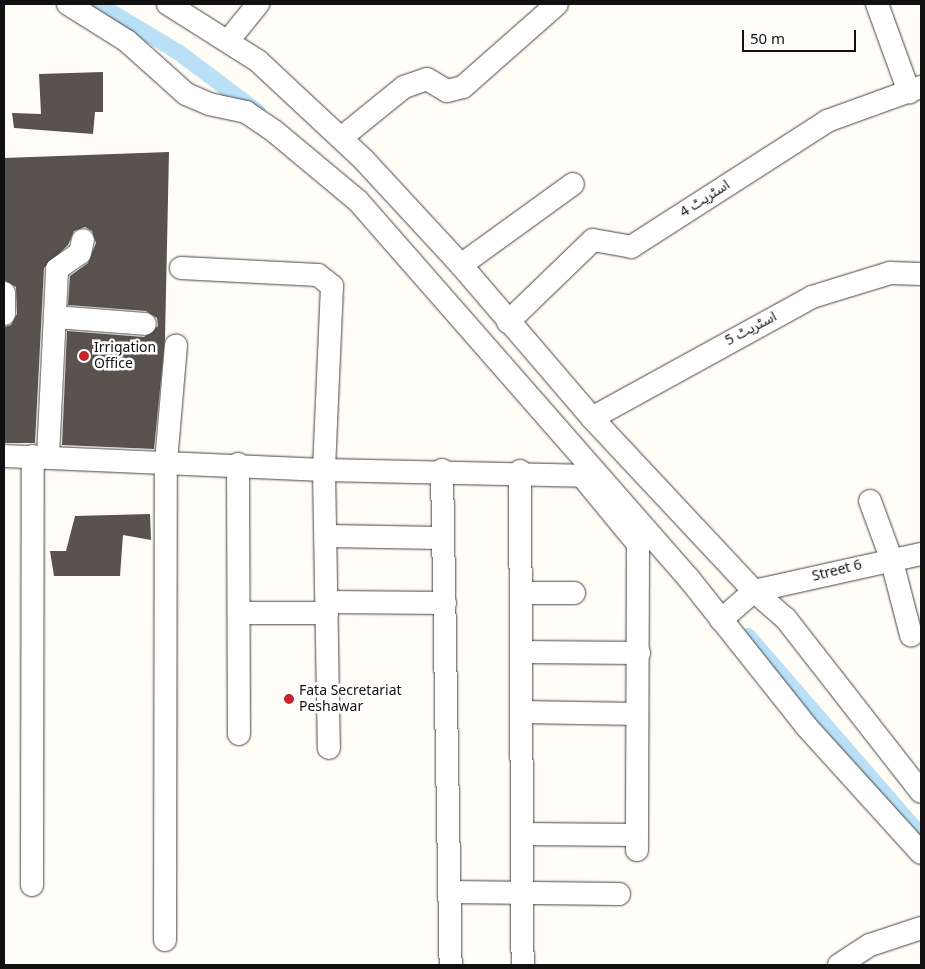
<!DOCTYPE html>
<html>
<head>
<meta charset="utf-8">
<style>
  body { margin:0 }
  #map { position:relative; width:925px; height:969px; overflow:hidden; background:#fffdf5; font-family:Georgia,"Noto Sans Arabic",serif }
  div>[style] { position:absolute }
  .canal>* { height:16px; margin:-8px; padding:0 8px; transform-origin:8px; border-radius:8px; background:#b9e0f7 }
  .building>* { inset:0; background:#5a524d }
  .roads { filter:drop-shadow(0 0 1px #444) drop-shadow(0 0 1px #444) }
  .minor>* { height:22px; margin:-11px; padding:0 11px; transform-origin:11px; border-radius:11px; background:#fff }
  .dots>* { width:14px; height:14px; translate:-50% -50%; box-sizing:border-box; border:2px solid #fff; border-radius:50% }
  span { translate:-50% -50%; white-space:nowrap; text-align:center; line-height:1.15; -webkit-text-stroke:5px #fff; paint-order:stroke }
  .street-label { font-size:14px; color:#111 }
  .poi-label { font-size:14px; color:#111 }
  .left { translate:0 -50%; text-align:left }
  .frame { position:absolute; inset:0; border:5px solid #111; pointer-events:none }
  .scale { position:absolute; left:742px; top:30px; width:114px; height:22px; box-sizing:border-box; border:2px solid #111; border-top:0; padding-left:6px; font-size:15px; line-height:18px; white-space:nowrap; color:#111; -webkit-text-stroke:4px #fff; paint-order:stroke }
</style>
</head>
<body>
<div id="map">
  <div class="canal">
    <i style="left:98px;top:4px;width:93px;rotate:31deg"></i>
    <i style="left:178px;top:52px;width:100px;rotate:36.9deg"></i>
    <i style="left:748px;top:636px;width:264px;rotate:49.1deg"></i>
  </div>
  <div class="building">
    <i style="clip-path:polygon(103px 72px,103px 112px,95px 112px,93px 134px,14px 128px,12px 113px,41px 114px,39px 74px)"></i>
    <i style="clip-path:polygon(169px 152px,165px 339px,154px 449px,62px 445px,67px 331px,144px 337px,158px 326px,157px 318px,146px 311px,68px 305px,70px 276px,88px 263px,96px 243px,92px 231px,85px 227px,74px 231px,68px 245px,44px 268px,35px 443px,4px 443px,4px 327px,11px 325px,17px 314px,16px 287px,4px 280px,4px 158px)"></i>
    <i style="clip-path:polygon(150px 514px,151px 540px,123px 535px,120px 576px,54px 576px,50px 551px,66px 551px,75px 516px)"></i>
  </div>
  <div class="roads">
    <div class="minor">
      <i style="left:68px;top:4px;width:70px;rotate:32.1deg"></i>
      <i style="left:127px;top:41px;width:79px;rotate:41.9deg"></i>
      <i style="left:186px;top:94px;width:25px;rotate:23deg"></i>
      <i style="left:209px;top:104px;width:38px;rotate:12deg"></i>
      <i style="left:246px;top:112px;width:34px;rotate:34deg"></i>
      <i style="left:274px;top:131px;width:109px;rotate:39.8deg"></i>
      <i style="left:358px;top:201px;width:504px;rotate:48.78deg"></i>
      <i style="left:690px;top:580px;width:186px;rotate:51.5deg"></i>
      <i style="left:806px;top:726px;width:171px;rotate:47.8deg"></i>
      <i style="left:168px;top:4px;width:107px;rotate:32.3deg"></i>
      <i style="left:258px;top:61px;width:144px;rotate:43deg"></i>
      <i style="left:363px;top:159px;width:144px;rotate:47.2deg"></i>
      <i style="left:461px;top:265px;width:201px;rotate:49.4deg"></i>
      <i style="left:592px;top:418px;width:237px;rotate:46.9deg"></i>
      <i style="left:754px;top:591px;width:43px;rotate:41.2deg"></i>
      <i style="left:786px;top:619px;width:219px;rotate:52deg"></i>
      <i style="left:877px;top:4px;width:94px;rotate:70deg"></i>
      <i style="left:228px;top:41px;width:48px;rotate:-51deg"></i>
      <i style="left:341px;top:138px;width:81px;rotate:-39deg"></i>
      <i style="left:404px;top:87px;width:24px;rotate:-19deg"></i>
      <i style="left:427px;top:79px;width:23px;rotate:31deg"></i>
      <i style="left:447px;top:91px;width:16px;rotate:-14deg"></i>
      <i style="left:463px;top:87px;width:125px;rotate:-41.4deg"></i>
      <i style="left:461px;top:265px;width:138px;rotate:-35.9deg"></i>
      <i style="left:181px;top:268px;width:137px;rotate:2.9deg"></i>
      <i style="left:318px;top:275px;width:18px;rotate:38deg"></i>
      <i style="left:332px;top:286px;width:184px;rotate:92.5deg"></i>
      <i style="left:324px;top:470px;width:278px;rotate:89deg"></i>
      <i style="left:4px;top:293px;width:21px;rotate:90deg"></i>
      <i style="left:55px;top:317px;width:90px;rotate:4.4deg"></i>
      <i style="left:508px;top:322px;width:118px;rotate:-44deg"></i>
      <i style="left:593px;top:240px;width:39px;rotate:10deg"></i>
      <i style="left:631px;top:247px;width:233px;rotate:-32.7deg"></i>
      <i style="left:827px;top:121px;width:100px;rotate:-19.9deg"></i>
      <i style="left:592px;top:418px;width:251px;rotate:-28.8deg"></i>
      <i style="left:812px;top:297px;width:82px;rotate:-17.1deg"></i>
      <i style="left:890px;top:273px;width:31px;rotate:2deg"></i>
      <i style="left:4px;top:456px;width:320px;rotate:2.5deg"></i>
      <i style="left:324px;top:470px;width:258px;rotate:1.3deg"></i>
      <i style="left:582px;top:476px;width:88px;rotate:50.5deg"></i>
      <i style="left:638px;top:544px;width:306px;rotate:90.2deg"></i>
      <i style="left:48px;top:456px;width:187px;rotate:-87.2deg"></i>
      <i style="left:57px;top:269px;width:28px;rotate:-35deg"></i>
      <i style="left:80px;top:253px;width:13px;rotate:-77deg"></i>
      <i style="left:238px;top:464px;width:270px;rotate:89.8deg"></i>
      <i style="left:442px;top:470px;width:495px;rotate:89deg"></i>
      <i style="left:520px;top:471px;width:494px;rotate:89.7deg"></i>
      <i style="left:870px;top:501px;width:61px;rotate:69.8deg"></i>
      <i style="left:891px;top:558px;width:80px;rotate:75.4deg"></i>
      <i style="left:326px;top:536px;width:117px;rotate:1deg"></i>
      <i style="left:521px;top:593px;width:53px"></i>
      <i style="left:327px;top:602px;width:118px;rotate:0.5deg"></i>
      <i style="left:239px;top:613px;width:88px"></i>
      <i style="left:721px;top:620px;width:44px;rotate:-41.3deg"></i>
      <i style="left:754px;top:591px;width:171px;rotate:-12.5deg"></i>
      <i style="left:521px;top:652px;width:118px;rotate:0.5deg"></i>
      <i style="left:522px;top:712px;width:115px;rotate:1deg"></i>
      <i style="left:522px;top:834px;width:115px;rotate:0.5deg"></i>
      <i style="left:32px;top:885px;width:429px;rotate:-89.9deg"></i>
      <i style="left:451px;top:892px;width:168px;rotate:0.7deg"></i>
      <i style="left:165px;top:940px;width:478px;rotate:-89.9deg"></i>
      <i style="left:166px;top:462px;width:117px;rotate:-85.1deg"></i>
      <i style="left:839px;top:965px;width:37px;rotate:-33deg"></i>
      <i style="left:870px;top:945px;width:54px;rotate:-18.4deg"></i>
    </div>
  </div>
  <div class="dots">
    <i style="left:84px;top:356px;background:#c4262e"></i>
    <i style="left:289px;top:699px;background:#c4262e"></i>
  </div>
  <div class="street-label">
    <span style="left:705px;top:199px;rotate:-33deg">اسٹریٹ 4</span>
    <span style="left:751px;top:329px;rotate:-28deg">اسٹریٹ 5</span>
    <span style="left:837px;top:571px;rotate:-14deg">Street 6</span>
  </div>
  <div class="poi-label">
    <span class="left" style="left:94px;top:356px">Irrigation<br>Office</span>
    <span class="left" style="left:299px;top:699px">Fata Secretariat<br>Peshawar</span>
  </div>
  <div class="frame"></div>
  <div class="scale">50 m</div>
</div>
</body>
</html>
